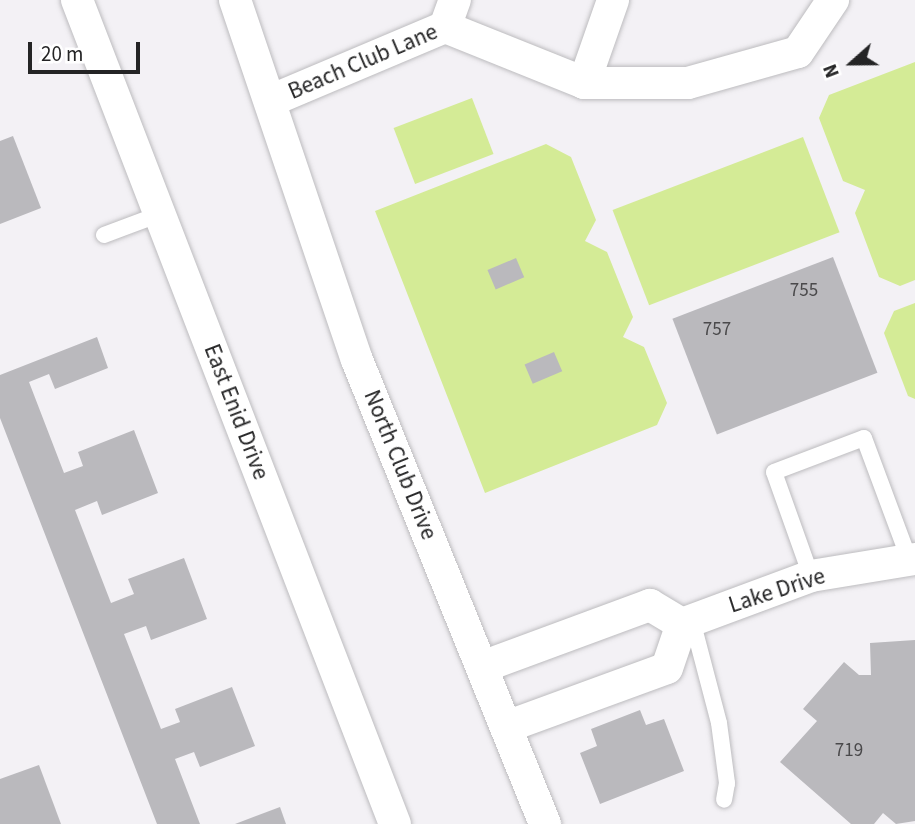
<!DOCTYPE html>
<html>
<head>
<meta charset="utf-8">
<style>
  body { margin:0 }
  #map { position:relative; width:915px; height:824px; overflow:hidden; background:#f3f1f5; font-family:"Source Sans 3",sans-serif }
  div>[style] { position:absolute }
  .green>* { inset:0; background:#d4eb96; transform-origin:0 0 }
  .building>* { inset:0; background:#bab9bd; transform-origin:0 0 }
  .roads { filter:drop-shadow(0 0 2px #bdbcbf) drop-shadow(0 0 2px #bdbcbf) }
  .lane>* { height:16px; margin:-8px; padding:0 8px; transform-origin:8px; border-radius:8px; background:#fff }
  .street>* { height:32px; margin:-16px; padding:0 16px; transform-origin:16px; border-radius:16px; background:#fff }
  span { translate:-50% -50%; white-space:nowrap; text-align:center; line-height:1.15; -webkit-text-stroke:5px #fff; paint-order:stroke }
  .number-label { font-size:19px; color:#4a494b }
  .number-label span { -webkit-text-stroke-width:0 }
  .street-label { font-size:23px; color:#242425 }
  .north { position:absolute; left:817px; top:28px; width:70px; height:70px; -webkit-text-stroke:5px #fff; paint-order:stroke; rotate:249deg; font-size:19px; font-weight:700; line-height:28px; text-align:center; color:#242425 }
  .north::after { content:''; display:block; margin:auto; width:24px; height:32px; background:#242425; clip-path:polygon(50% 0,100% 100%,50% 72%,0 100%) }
  .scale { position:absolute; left:28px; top:42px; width:112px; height:32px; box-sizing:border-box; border:4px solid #242425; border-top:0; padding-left:9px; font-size:21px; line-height:24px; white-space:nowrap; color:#242425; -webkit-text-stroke:5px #fff; paint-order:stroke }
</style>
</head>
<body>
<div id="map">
  <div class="green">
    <i style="clip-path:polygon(915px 62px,915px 280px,900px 286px,879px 277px,855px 213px,865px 190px,843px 181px,819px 118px,829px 95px)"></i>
    <i style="left:472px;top:98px;width:60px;height:84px;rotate:69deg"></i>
    <i style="left:803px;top:137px;width:102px;height:204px;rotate:69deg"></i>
    <i style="clip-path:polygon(546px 144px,571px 157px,596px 220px,585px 241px,607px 252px,633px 317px,623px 337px,644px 347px,667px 403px,657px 425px,485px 493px,375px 211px)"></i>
    <i style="clip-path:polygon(915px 303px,915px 399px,908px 396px,884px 333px,894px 311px)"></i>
  </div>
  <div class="building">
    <i style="clip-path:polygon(13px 136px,41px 208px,0 224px,0 141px)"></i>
    <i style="left:833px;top:257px;width:124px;height:172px;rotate:69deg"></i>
    <i style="left:516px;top:258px;width:21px;height:31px;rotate:67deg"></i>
    <i style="clip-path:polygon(97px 337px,108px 368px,55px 389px,49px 374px,29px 382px,64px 473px,83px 466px,78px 452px,134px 430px,158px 493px,102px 515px,97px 501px,75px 510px,111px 603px,134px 594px,128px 579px,184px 558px,207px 619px,151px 640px,146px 626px,124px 634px,161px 729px,180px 722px,175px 709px,232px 687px,255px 746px,200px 767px,194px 752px,175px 759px,200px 824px,157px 824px,0 418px,0 375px)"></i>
    <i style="left:554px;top:352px;width:21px;height:32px;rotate:67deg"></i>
    <i style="clip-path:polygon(915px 640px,915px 821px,896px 824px,883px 813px,874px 824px,851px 824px,780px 762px,817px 721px,803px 709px,844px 662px,859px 675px,871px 675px,870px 643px)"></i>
    <i style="clip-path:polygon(640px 710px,646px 725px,664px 719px,684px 771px,600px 804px,580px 753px,597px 746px,591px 729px)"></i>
    <i style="clip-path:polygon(39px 765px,61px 824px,0 824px,0 779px)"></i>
    <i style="clip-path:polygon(280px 807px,286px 824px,235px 824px)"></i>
  </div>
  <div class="roads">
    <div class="lane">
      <i style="left:104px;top:235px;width:60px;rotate:-20.6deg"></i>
      <i style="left:811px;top:576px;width:110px;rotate:-109.6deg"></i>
      <i style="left:774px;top:472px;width:96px;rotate:-20.7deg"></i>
      <i style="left:864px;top:438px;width:129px;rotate:69.6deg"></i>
      <i style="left:692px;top:620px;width:106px;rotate:75.3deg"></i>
      <i style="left:719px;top:723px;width:61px;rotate:82.4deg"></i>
      <i style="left:727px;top:783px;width:17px;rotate:100deg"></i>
    </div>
    <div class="street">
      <i style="left:77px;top:0;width:883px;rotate:68.9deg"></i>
      <i style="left:235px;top:0;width:380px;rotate:71.3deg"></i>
      <i style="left:357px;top:360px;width:501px;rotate:67.94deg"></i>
      <i style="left:445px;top:27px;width:29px;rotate:-70deg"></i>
      <i style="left:584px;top:83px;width:88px;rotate:-70.7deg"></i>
      <i style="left:270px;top:101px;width:190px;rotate:-22.9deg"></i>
      <i style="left:445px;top:27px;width:150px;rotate:21.9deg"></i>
      <i style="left:584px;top:83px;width:104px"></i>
      <i style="left:688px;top:83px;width:114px;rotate:-15.7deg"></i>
      <i style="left:798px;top:52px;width:63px;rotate:-56.1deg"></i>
      <i style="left:682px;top:624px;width:138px;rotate:-20.4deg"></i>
      <i style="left:811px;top:576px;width:105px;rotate:-9.3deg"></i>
      <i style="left:482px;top:667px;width:179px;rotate:-20.3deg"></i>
      <i style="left:650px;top:605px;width:37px;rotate:31deg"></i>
      <i style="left:506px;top:727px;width:171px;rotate:-20.1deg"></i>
      <i style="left:667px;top:668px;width:46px;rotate:-71.2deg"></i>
    </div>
  </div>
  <div class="number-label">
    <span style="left:804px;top:291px">755</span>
    <span style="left:717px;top:330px">757</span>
    <span style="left:849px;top:751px">719</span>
  </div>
  <div class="street-label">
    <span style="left:363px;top:62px;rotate:-23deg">Beach Club Lane</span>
    <span style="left:236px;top:412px;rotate:69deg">East Enid Drive</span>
    <span style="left:400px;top:465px;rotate:68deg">North Club Drive</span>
    <span style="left:777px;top:591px;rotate:-18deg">Lake Drive</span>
  </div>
  <div class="north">N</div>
  <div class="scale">20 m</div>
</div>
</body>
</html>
